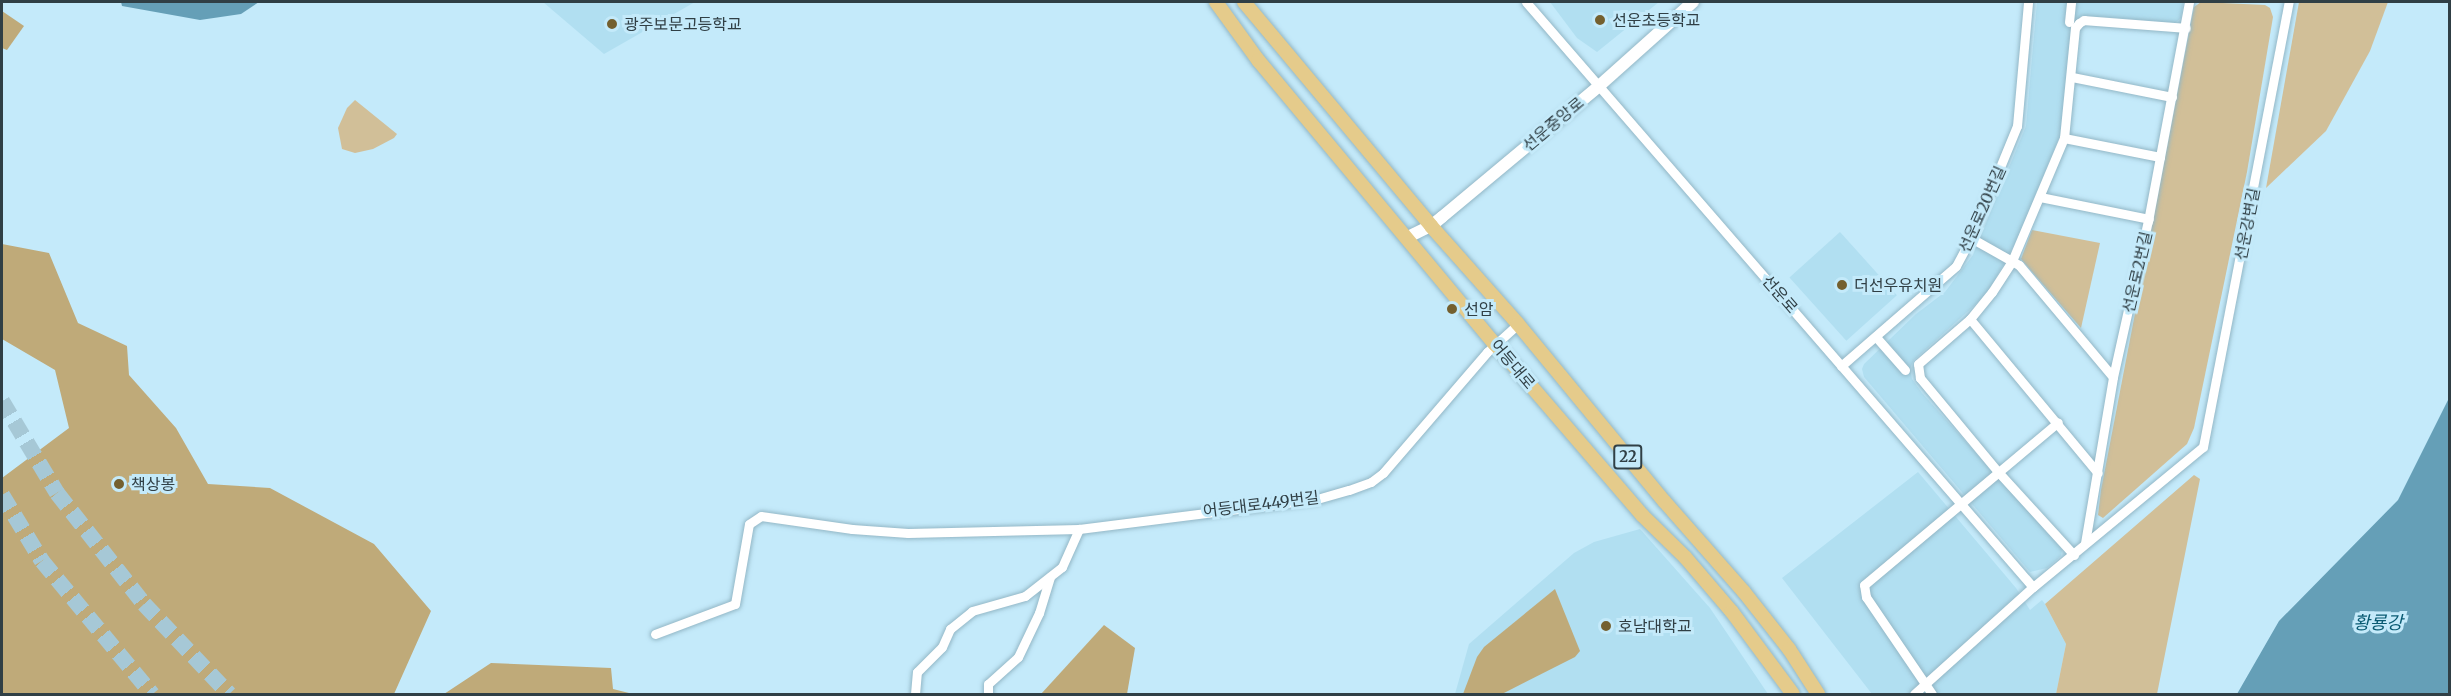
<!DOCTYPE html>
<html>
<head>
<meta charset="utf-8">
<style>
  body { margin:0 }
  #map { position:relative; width:2451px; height:696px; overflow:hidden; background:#c4eafa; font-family:Merriweather,"Noto Sans KR",serif }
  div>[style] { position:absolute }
  .built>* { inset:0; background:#b1dff1; transform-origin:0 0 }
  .green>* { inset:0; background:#d1bf98 }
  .forest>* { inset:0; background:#bfaa79 }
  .water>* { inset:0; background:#659fb7 }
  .highway-tunnel>* { height:16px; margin-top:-8px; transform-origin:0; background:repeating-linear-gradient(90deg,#a6c8d6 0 16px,transparent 0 24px) }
  .roads { filter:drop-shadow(0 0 2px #93b7c6) drop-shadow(0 0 2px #93b7c6) }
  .street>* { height:9px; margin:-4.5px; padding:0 4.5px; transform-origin:4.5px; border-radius:4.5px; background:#fff }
  .secondary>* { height:12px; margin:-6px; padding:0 6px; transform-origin:6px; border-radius:6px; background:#fff }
  .primary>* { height:14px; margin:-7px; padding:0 7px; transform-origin:7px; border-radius:7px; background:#e5cb8b }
  .dots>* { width:16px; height:16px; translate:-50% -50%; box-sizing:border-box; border:3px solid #c4eafa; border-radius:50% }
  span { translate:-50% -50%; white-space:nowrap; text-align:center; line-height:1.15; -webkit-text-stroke:6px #c4eafa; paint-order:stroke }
  .shield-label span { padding:2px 4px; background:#c4eafa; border:2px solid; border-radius:4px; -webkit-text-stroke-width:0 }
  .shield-label { font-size:15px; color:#303f45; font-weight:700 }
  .poi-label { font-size:16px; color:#303f45 }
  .left { translate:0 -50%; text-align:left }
  .street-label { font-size:16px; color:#303f45 }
  .water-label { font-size:18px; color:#085a72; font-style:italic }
  .frame { position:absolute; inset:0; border:3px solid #303f45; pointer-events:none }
</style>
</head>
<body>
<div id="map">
  <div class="built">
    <i style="clip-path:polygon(543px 2px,695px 2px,604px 54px)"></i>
    <i style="clip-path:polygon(1550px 2px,1659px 2px,1597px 52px,1577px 38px)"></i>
    <i style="clip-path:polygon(2037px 2px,2183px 3px,2181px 18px,2175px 23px,2103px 17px,2074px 19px,2061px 133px,2017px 240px,1987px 294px,1914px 360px,1910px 368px,1912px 379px,1922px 393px,2062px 549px,2061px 556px,2047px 568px,2030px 572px,1864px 377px,1862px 369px,1864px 364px,1916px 314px,1945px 292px,1973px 255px,2026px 126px)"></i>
    <i style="left:1840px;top:232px;width:85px;height:68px;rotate:48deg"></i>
    <i style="clip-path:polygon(1918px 472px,2016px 588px,2030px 610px,2042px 600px,2045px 604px,2066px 644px,2056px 694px,1872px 694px,1782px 578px)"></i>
    <i style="clip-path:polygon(1640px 529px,1710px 608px,1768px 694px,1455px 694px,1469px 644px,1574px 553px,1594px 542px)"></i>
  </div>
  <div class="green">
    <i style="clip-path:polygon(2201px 2px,2265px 5px,2270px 8px,2273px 17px,2247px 172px,2194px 428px,2187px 444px,2103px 518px,2098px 515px,2101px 490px,2194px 7px)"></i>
    <i style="clip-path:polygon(2299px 2px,2388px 2px,2370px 51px,2326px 131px,2266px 188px)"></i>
    <i style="clip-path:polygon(355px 100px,397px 134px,394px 138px,373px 149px,355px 153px,342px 149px,338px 128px,347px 108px)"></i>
    <i style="clip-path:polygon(2032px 230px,2100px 243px,2081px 328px,2021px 259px)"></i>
    <i style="clip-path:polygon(2194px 475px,2200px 479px,2157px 694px,2056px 694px,2066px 644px,2045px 604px)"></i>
  </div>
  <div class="forest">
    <i style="clip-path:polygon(2px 11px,24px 26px,7px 50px,2px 48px)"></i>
    <i style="clip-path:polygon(2px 244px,49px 253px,78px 323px,127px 346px,129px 375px,176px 428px,208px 484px,270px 488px,374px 544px,431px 611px,394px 694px,2px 694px,2px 478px,69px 428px,55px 370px,2px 339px)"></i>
    <i style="clip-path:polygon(1555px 589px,1580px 651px,1575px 657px,1502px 694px,1463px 694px,1477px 657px,1484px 647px)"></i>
    <i style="clip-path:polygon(1104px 625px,1135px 648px,1127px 694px,1041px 694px)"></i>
    <i style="clip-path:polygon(491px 663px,611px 668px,613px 689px,633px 694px,444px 694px)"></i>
  </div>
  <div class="water">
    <i style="clip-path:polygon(121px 2px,259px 2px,241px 14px,200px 20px,122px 6px)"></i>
    <i style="clip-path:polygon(2449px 398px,2449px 694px,2237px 694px,2279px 621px,2398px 500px)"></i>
  </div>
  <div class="highway-tunnel">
    <i style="left:2px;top:401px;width:107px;rotate:59.1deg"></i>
    <i style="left:57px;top:493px;width:141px;rotate:51.9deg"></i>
    <i style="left:144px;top:604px;width:124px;rotate:46.6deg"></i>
    <i style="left:2px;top:495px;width:77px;rotate:58.8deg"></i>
    <i style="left:42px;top:561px;width:173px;rotate:50.4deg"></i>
  </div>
  <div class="roads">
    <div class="street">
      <i style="left:1526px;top:2px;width:774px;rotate:49.09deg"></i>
      <i style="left:2069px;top:22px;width:20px;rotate:-84deg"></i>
      <i style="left:2072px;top:77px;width:102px;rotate:11.3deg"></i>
      <i style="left:2064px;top:138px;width:98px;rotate:11.2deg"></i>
      <i style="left:2040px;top:197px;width:111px;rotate:11.4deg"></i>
      <i style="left:1971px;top:238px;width:55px;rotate:29.4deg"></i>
      <i style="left:2019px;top:265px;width:146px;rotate:50deg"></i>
      <i style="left:1970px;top:319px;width:200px;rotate:50.3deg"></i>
      <i style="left:1876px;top:337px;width:44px;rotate:48.7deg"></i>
      <i style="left:1841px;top:366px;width:152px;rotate:-41deg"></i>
      <i style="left:1956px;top:266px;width:32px;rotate:-62deg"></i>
      <i style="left:1971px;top:238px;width:121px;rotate:-67.7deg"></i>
      <i style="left:2017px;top:126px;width:124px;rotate:-84.9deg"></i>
      <i style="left:2085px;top:543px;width:168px;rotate:-80.4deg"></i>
      <i style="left:2113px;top:377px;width:160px;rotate:-77.4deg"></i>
      <i style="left:2148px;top:221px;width:223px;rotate:-79.4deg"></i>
      <i style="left:2074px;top:555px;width:111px;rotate:-132.4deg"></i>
      <i style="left:1999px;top:473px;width:124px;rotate:-129.7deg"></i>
      <i style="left:1920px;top:378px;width:14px;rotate:-98deg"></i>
      <i style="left:1918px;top:364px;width:69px;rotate:-40.9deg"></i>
      <i style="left:1970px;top:319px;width:35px;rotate:-51deg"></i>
      <i style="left:1992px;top:292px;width:37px;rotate:-57deg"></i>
      <i style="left:2012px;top:261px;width:134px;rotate:-67.1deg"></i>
      <i style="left:2064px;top:138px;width:111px;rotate:-84.3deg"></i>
      <i style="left:2075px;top:28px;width:6px;rotate:-51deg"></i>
      <i style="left:2079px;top:23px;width:6px;rotate:-31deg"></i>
      <i style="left:2084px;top:20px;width:102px;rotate:4.5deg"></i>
      <i style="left:655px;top:634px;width:85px;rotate:-20.6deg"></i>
      <i style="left:735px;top:604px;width:81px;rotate:-80.1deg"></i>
      <i style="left:749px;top:524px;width:14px;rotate:-34deg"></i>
      <i style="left:761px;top:516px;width:92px;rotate:8.1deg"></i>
      <i style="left:852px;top:529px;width:56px;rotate:4.1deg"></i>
      <i style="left:908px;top:533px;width:171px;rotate:-1.3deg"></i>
      <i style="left:1079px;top:529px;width:240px;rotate:-7.2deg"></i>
      <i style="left:1317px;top:499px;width:33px;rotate:-16deg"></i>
      <i style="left:1349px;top:490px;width:23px;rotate:-20deg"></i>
      <i style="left:1371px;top:482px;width:15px;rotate:-37deg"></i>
      <i style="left:1383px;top:473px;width:160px;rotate:-49.3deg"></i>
      <i style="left:1487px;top:352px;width:42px;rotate:-42.1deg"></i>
      <i style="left:915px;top:694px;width:22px;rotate:-85deg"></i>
      <i style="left:917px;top:672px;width:35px;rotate:-45deg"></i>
      <i style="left:942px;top:647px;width:20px;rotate:-66deg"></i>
      <i style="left:950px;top:629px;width:28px;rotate:-39deg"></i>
      <i style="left:972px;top:611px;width:55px;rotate:-15.8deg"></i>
      <i style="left:1025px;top:596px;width:47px;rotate:-38.1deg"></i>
      <i style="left:1062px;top:567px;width:42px;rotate:-65.9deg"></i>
      <i style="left:988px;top:694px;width:10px;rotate:-90deg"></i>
      <i style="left:988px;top:684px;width:40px;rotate:-42deg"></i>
      <i style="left:1018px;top:657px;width:49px;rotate:-64.5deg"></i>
      <i style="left:1039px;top:613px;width:38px;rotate:-73deg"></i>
      <i style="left:1914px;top:694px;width:160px;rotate:-42deg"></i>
      <i style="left:2033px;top:587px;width:220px;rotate:-39.5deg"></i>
      <i style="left:2203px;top:447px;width:453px;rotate:-79.1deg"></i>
      <i style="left:1932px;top:694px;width:117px;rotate:-124.2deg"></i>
      <i style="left:1866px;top:597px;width:12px;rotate:-99deg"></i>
      <i style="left:1864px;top:585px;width:253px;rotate:-40deg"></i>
    </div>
    <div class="secondary">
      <i style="left:1406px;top:238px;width:28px;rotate:-26deg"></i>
      <i style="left:1431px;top:226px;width:14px;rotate:-39deg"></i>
      <i style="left:1442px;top:217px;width:204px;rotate:-39.8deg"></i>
      <i style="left:1599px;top:86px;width:126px;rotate:-41.8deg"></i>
    </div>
    <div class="primary">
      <i style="left:1216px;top:2px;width:72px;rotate:54.1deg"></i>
      <i style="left:1258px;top:60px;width:370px;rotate:50.2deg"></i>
      <i style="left:1495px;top:344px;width:225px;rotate:49.3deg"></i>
      <i style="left:1642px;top:515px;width:60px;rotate:44.3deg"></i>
      <i style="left:1685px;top:557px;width:72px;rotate:49.5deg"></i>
      <i style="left:1732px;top:612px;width:102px;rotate:53.4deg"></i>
      <i style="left:1244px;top:2px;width:292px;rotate:50.1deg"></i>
      <i style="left:1431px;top:226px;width:131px;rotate:48.4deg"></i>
      <i style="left:1518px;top:324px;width:229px;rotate:50.5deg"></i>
      <i style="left:1664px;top:501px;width:121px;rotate:48.7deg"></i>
      <i style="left:1744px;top:592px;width:73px;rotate:51.7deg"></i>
      <i style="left:1789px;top:649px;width:54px;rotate:57.2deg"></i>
    </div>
  </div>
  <div class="dots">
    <i style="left:1600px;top:20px;background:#74602f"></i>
    <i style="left:612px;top:24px;background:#74602f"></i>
    <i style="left:1842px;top:285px;background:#74602f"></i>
    <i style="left:1452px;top:309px;background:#74602f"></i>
    <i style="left:119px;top:484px;background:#74602f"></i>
    <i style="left:1606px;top:626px;background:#74602f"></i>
  </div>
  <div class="shield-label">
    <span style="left:1628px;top:457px">22</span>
  </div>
  <div class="poi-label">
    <span class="left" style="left:1612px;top:20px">선운초등학교</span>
    <span class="left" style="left:624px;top:24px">광주보문고등학교</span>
    <span class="left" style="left:1854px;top:285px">더선우유치원</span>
    <span class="left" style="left:1464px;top:309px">선암</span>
    <span class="left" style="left:131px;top:484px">책상봉</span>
    <span class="left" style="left:1618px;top:626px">호남대학교</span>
  </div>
  <div class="street-label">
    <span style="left:1553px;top:124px;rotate:-40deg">선운중앙로</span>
    <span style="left:1982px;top:209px;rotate:-66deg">선운로20번길</span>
    <span style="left:2247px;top:224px;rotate:-79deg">선운강변길</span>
    <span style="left:2137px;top:272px;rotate:-77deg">선운로2번길</span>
    <span style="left:1780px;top:294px;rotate:49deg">선운로</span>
    <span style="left:1513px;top:364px;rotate:50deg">어등대로</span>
    <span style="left:1261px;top:504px;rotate:-7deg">어등대로449번길</span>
  </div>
  <div class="water-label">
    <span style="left:2378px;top:623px">황룡강</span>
  </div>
  <div class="frame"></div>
</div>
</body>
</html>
